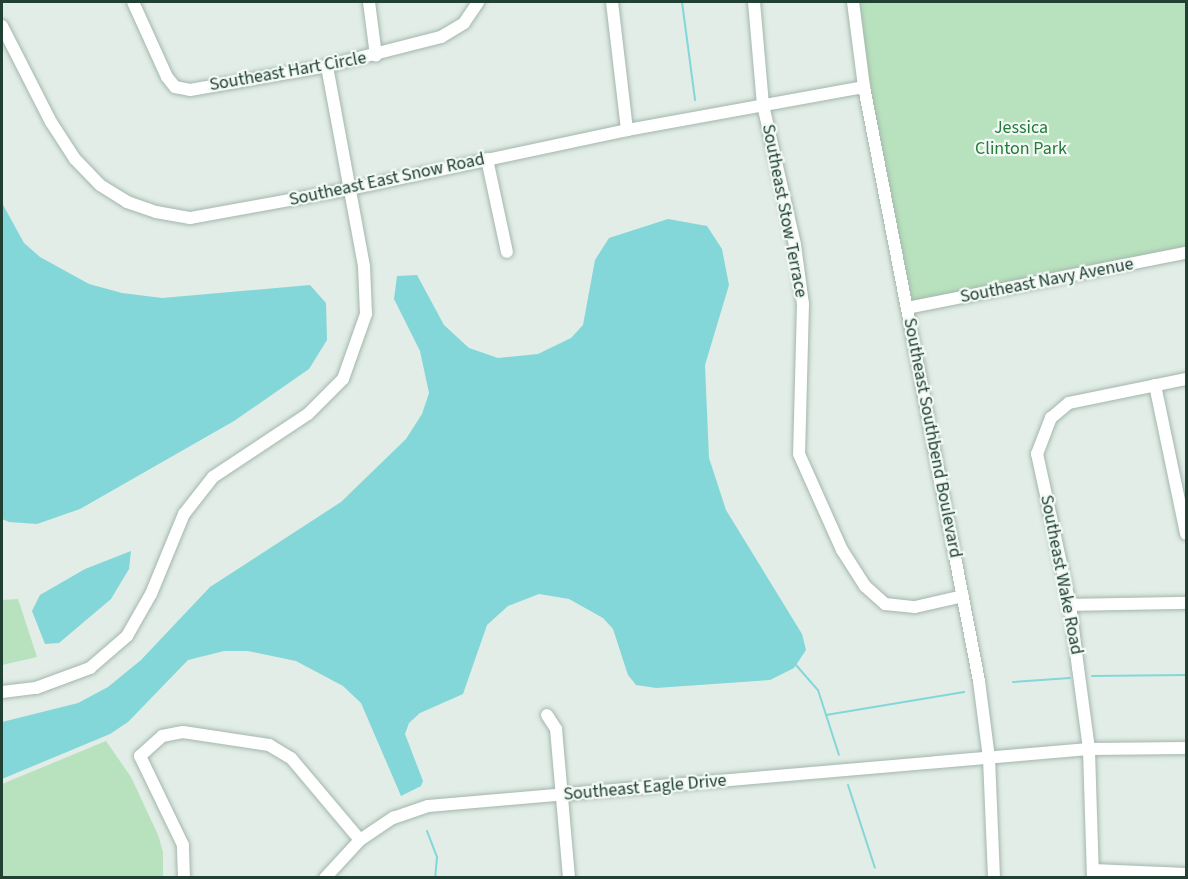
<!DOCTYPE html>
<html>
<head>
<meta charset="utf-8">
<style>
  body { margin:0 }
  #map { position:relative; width:1188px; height:879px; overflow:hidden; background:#e1ede6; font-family:"Source Sans 3",sans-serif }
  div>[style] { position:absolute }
  .green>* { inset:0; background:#b8e1bd }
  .water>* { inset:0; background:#83d7d8 }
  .stream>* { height:2px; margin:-1px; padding:0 1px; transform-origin:1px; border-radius:1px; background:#83d7d8 }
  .roads { filter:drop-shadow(0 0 2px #a3b6ad) drop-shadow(0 0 2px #a3b6ad) }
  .minor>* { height:12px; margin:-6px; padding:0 6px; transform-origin:6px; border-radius:6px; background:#fff }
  span { translate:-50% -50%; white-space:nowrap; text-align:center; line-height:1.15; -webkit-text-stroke:4.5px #f2f9f5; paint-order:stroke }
  .street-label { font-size:18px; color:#1f4033 }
  .park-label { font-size:18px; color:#257b3a }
  .frame { position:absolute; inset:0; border:3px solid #1f4033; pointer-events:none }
</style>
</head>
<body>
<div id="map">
  <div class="green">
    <i style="clip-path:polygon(860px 2px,1186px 2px,1186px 247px,912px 301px,867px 73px)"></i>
    <i style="clip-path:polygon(18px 599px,37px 657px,2px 665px,2px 600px)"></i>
    <i style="clip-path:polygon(106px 741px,131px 777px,158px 835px,163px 852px,163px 877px,2px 877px,2px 784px)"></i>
  </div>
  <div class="water">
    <i style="clip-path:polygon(2px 203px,24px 243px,40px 257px,89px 284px,122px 293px,162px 298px,310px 285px,326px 303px,327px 340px,309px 369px,234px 421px,80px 509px,37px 524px,9px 522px,2px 519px)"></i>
    <i style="clip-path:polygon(668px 219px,707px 226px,722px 249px,729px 285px,705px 365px,709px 458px,726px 510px,802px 634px,806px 650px,794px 668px,770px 680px,656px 688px,636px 685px,628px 675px,613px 629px,603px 618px,569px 599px,539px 594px,508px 606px,487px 625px,463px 694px,420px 713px,409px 723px,405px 734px,423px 781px,421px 786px,401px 796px,361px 703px,343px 686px,296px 661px,248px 651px,224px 651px,188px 660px,128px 722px,110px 734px,2px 779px,2px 722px,78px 703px,108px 687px,141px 660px,210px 587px,341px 502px,406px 439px,422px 414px,429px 393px,420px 351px,394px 299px,397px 276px,417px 275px,444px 325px,469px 348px,498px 358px,538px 354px,571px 338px,583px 325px,595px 260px,609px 238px)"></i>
    <i style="clip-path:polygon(131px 551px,129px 569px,111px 599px,59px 643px,45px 644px,32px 611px,40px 595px,85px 569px)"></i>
  </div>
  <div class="stream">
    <i style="left:682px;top:2px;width:99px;rotate:82.4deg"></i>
    <i style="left:796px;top:665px;width:33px;rotate:49deg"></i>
    <i style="left:818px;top:690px;width:68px;rotate:72.1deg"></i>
    <i style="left:1092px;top:676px;width:94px;rotate:-0.6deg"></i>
    <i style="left:1013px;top:682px;width:57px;rotate:-4deg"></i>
    <i style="left:826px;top:715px;width:140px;rotate:-9.5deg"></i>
    <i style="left:848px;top:785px;width:87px;rotate:72deg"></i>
    <i style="left:427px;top:831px;width:28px;rotate:69deg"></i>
    <i style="left:437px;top:857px;width:21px;rotate:95deg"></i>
  </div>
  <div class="roads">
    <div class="minor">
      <i style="left:133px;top:2px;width:82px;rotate:65.6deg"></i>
      <i style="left:167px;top:77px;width:13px;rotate:51deg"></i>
      <i style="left:175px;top:87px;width:15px;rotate:11deg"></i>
      <i style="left:190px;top:90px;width:139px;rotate:-9.9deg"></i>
      <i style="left:327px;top:66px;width:118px;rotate:-14.3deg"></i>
      <i style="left:441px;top:37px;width:27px;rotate:-31deg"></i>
      <i style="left:464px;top:23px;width:25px;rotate:-56deg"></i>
      <i style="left:369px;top:2px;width:54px;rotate:82.6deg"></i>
      <i style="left:612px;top:2px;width:129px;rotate:83.3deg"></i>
      <i style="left:754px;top:2px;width:103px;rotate:85deg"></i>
      <i style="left:763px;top:105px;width:144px;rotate:77.1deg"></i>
      <i style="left:795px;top:245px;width:60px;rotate:82.3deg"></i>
      <i style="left:803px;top:304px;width:150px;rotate:91.5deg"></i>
      <i style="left:799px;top:454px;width:105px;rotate:65.9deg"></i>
      <i style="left:842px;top:550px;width:43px;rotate:57.4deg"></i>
      <i style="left:865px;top:586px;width:27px;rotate:42deg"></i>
      <i style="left:885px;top:604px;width:30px;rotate:6deg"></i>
      <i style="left:915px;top:607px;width:49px;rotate:-12.9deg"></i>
      <i style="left:853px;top:2px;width:86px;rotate:82.6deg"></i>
      <i style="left:864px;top:87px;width:605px;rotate:79.04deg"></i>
      <i style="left:979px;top:681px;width:78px;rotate:82.6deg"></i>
      <i style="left:989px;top:758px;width:120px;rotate:87.6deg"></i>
      <i style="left:2px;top:26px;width:108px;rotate:63deg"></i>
      <i style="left:51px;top:122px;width:44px;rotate:57deg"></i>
      <i style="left:75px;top:159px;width:36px;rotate:46deg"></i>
      <i style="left:100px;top:185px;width:32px;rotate:32deg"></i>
      <i style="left:127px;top:202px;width:31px;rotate:19deg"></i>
      <i style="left:156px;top:212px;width:35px;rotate:10deg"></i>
      <i style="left:190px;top:218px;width:163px;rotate:-10.3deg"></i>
      <i style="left:350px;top:189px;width:283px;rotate:-12deg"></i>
      <i style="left:627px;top:130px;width:241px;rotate:-10.3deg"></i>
      <i style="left:487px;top:159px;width:95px;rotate:77.9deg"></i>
      <i style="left:907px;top:308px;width:284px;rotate:-11.2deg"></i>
      <i style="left:1155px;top:385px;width:152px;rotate:78.2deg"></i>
      <i style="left:1070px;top:605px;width:116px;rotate:-1deg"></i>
      <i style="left:2px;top:692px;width:34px;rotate:-7deg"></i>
      <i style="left:36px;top:688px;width:58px;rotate:-20.3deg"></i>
      <i style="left:90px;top:668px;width:49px;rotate:-40.9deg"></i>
      <i style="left:127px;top:636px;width:48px;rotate:-60.3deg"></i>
      <i style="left:151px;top:594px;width:87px;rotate:-67.6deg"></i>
      <i style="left:184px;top:514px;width:47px;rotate:-51.9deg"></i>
      <i style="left:213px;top:477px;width:114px;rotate:-33.6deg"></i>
      <i style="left:308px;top:414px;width:49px;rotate:-45deg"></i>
      <i style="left:343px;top:379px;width:69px;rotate:-70.5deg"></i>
      <i style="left:366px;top:314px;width:48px;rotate:-92.4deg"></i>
      <i style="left:364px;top:266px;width:203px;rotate:-100.5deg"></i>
      <i style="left:547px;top:715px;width:17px;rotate:57deg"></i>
      <i style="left:556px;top:729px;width:150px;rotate:85deg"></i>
      <i style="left:1093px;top:870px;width:93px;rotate:2.5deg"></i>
      <i style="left:184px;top:878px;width:33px;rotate:-92deg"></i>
      <i style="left:183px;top:845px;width:99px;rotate:-115.8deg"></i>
      <i style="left:140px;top:756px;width:30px;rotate:-42deg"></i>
      <i style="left:162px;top:736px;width:21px;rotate:-11deg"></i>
      <i style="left:183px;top:732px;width:87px;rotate:8.6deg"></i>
      <i style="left:269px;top:745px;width:26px;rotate:31deg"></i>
      <i style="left:291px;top:758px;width:107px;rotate:49.9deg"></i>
      <i style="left:325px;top:878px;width:52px;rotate:-47.4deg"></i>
      <i style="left:360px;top:840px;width:40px;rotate:-34deg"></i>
      <i style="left:393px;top:818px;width:37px;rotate:-19deg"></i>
      <i style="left:428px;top:806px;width:663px;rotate:-4.93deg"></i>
      <i style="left:1089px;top:749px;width:97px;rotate:-0.6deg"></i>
      <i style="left:1093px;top:878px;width:129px;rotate:-91.8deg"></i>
      <i style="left:1089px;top:749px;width:82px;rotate:-97.7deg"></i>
      <i style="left:1078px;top:668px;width:64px;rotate:-97.2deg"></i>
      <i style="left:1070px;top:605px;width:155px;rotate:-102.3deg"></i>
      <i style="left:1037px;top:454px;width:39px;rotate:-69deg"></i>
      <i style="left:1051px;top:418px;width:23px;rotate:-40deg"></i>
      <i style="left:1069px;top:403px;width:119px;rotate:-11.6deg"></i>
    </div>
  </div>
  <div class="street-label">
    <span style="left:288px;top:72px;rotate:-10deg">Southeast Hart Circle</span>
    <span style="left:387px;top:180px;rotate:-12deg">Southeast East Snow Road</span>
    <span style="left:784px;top:211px;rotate:79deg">Southeast Stow Terrace</span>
    <span style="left:1047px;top:281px;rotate:-11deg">Southeast Navy Avenue</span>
    <span style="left:932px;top:438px;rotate:79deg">Southeast Southbend Boulevard</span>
    <span style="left:1061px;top:575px;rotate:79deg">Southeast Wake Road</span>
    <span style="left:645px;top:788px;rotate:-5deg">Southeast Eagle Drive</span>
  </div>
  <div class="park-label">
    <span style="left:1021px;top:139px">Jessica<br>Clinton Park</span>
  </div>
  <div class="frame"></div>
</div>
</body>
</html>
